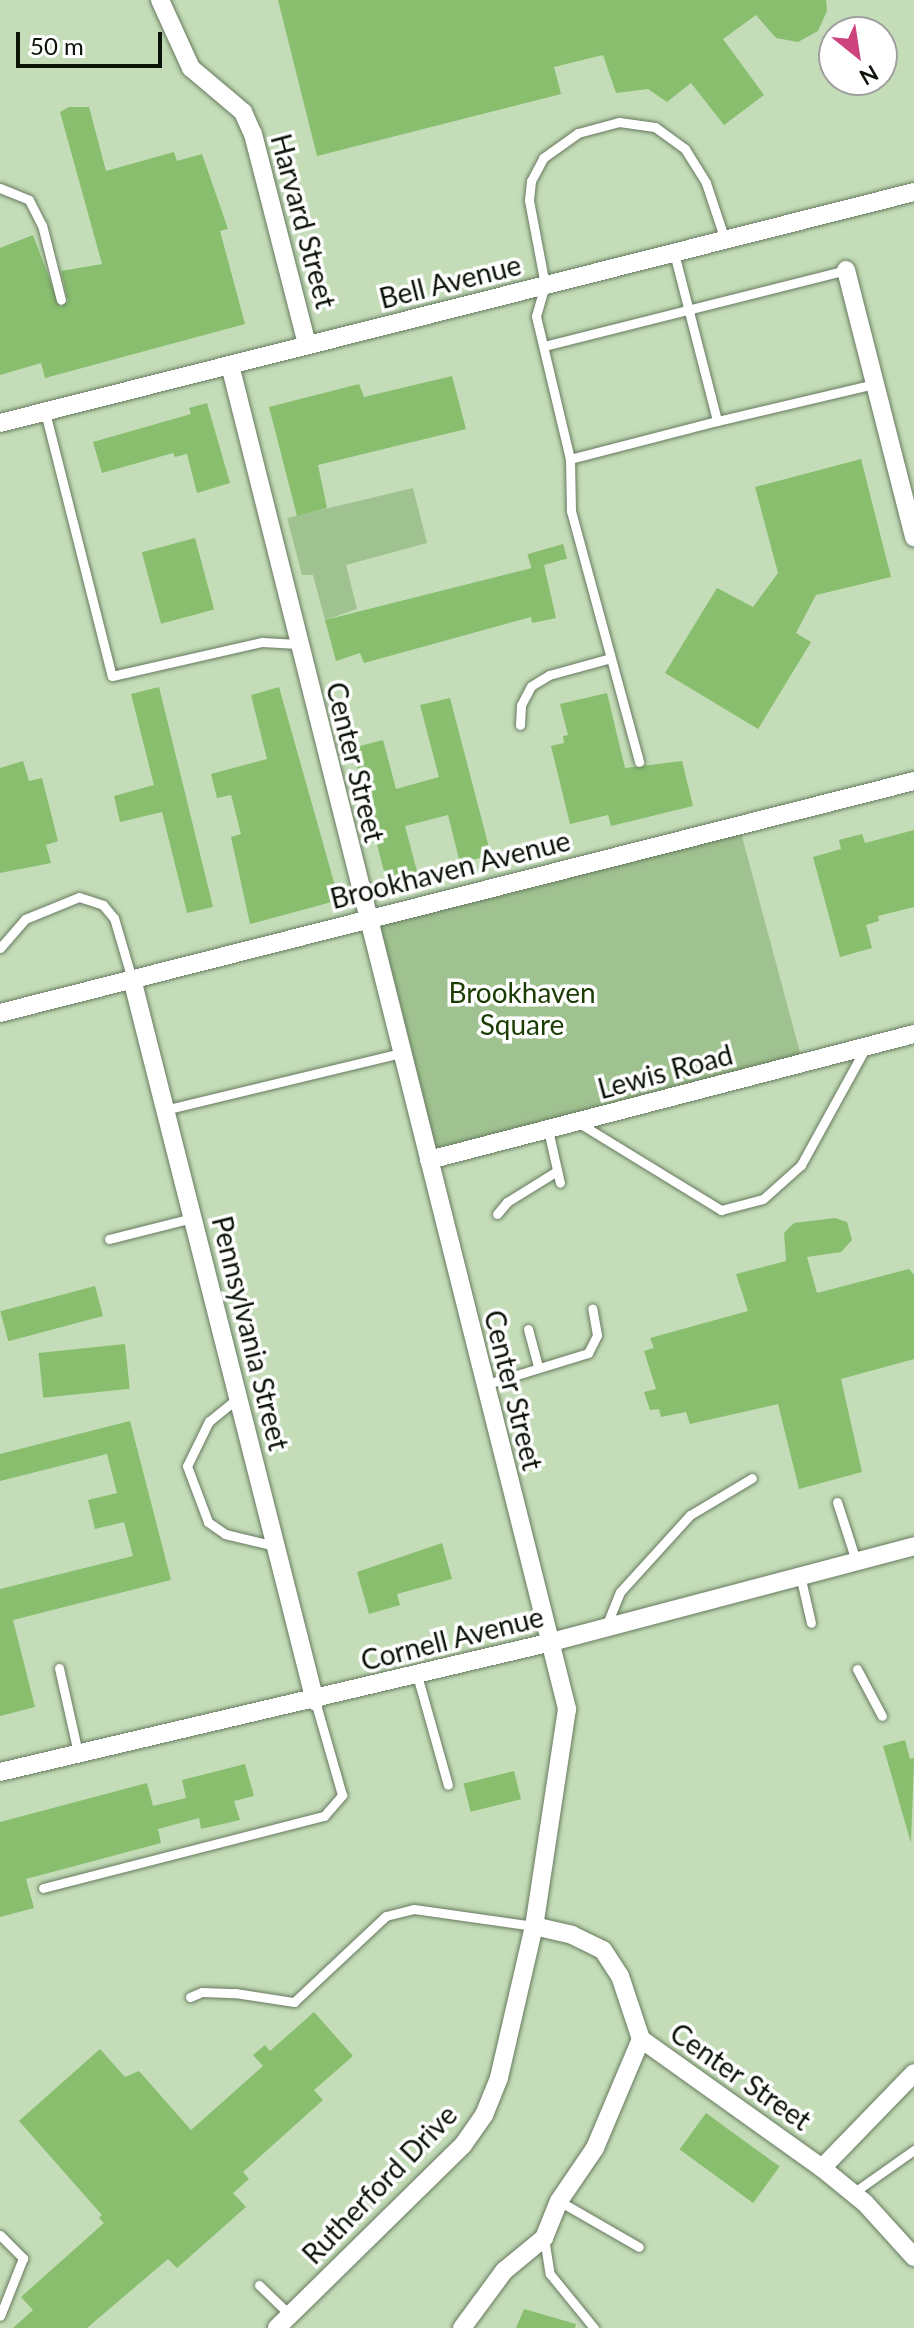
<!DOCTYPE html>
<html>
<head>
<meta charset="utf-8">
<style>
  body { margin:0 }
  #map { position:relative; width:914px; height:2328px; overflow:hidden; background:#d1e6c8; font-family:Lato,sans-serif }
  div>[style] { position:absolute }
  .built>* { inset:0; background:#c4ddb8 }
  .green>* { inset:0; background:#a0c290; transform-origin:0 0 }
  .building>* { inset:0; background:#88be6e; transform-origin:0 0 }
  .roads { filter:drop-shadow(0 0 2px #677a5f) drop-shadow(0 0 2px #677a5f) }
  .service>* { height:9px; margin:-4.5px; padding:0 4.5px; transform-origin:4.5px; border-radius:4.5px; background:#fff }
  .minor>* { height:18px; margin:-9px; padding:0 9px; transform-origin:9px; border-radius:9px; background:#fff }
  span { translate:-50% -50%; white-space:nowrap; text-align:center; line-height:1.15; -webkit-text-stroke:7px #fff; paint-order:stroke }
  .street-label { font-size:28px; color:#0c1309 }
  .park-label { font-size:28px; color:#1b3d03 }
  .north { position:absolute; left:818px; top:16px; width:80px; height:80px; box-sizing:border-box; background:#fff; border:2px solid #9ea19d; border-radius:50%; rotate:150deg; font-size:22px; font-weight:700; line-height:32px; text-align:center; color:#0c1309 }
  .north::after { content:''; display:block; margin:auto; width:28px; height:36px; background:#cc437d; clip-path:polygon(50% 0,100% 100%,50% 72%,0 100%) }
  .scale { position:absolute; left:16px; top:32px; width:146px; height:36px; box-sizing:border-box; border:4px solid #0c1309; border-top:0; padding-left:10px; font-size:24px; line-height:28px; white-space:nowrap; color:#0c1309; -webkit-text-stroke:6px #fff; paint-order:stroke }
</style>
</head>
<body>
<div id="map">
  <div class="built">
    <i style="clip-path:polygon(evenodd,0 0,914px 0,914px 2328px,0 2328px,0 0,834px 32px,882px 32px,882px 80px,834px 80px,834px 32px)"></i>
  </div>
  <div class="green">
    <i style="clip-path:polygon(413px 488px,427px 543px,346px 565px,357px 609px,325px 620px,313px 575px,302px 575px,287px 518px)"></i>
    <i style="left:739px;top:825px;width:247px;height:385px;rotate:75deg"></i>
  </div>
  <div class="building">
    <i style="clip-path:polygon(278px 0,826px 0,827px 11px,818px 31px,798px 42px,776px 38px,756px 15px,723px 39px,764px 95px,724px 125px,691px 83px,667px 102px,648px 89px,616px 93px,603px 55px,554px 67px,561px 94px,317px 156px)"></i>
    <i style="clip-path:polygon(69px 107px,89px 107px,106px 171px,174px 152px,177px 161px,202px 154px,228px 229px,220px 231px,245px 324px,45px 378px,41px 363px,0 375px,0 248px,33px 235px,60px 307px,68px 301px,61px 271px,102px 264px,60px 112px)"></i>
    <i style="clip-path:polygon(452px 376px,466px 429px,318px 465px,327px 508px,297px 516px,269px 407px,359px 384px,364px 397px)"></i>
    <i style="clip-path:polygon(207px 403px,230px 483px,197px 493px,187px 454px,175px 457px,173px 453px,102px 473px,93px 442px,191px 414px,189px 408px)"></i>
    <i style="clip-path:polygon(861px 459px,891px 577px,816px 595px,796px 633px,811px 642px,758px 729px,665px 673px,717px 588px,753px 607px,778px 573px,755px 487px)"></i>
    <i style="left:195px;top:538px;width:74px;height:55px;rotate:75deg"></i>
    <i style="left:563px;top:544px;width:15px;height:37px;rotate:74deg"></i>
    <i style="clip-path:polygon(544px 565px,556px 618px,532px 623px,531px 617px,364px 663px,360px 653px,336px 661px,325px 620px)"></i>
    <i style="clip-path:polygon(159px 687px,213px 907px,187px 913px,162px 812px,120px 822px,114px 796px,154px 785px,131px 694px)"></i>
    <i style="clip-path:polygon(279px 687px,339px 900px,250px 924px,231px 837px,241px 834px,231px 795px,217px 798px,211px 774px,267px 759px,251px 695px)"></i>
    <i style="clip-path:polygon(607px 693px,625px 768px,682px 761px,693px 806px,611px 826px,608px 815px,570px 824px,551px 746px,564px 743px,563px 736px,568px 735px,560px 704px)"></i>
    <i style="clip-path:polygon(450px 698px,491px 855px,460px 863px,448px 815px,405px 826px,418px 875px,387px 883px,352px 748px,383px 740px,396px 789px,439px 777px,420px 705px)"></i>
    <i style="clip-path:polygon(23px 761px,29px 781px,42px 778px,58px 841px,46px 845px,51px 863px,0 873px,0 768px)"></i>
    <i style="clip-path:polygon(914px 830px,914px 907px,878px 916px,879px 921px,866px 925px,872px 948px,840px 957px,813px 857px,841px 849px,839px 840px,862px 834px,865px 843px)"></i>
    <i style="clip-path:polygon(835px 1218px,847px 1222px,852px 1240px,841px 1252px,807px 1257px,817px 1293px,909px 1269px,914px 1275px,914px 1359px,841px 1379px,862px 1472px,799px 1489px,778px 1404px,690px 1424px,686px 1412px,661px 1417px,659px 1409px,650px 1410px,644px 1392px,656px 1389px,644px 1351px,654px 1348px,650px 1338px,748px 1311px,736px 1274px,786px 1261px,784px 1233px,794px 1223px)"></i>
    <i style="left:95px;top:1286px;width:31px;height:98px;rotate:75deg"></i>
    <i style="left:125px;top:1344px;width:45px;height:87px;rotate:84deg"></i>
    <i style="clip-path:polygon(130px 1421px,171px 1580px,13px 1620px,35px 1707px,0 1716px,0 1589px,133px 1556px,124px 1522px,95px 1529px,88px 1500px,117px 1493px,107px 1454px,0 1481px,0 1454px)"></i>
    <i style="clip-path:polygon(442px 1543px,452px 1579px,397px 1594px,400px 1605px,369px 1614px,357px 1572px)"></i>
    <i style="clip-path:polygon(905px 1740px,910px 1759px,914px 1758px,911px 1843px,883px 1746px)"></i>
    <i style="clip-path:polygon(245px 1764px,254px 1796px,234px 1801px,240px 1820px,201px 1829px,199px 1818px,158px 1829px,161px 1843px,26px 1879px,34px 1908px,0 1917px,0 1822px,147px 1783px,153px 1806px,186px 1798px,182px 1780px)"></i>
    <i style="left:514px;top:1771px;width:29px;height:52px;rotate:76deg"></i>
    <i style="clip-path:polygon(314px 2012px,353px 2056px,314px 2090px,323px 2100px,243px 2172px,249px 2179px,233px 2193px,246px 2207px,177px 2268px,168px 2259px,87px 2328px,13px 2328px,33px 2310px,21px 2297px,104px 2223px,99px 2218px,102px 2215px,19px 2121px,100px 2049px,125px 2077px,139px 2071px,191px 2130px,263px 2066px,253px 2055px,265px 2045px,270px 2051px)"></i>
    <i style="left:706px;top:2113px;width:91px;height:45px;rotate:36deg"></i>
    <i style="clip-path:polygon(524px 2309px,576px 2324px,575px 2328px,516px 2328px)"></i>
  </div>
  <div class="roads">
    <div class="service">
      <i style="left:0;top:188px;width:31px;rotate:22deg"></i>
      <i style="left:29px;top:200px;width:28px;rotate:63deg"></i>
      <i style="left:42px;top:225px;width:77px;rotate:75.8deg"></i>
      <i style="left:674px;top:253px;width:173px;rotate:75.6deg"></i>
      <i style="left:717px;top:421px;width:152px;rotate:165.5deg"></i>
      <i style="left:570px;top:459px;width:147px;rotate:-103.4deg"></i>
      <i style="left:536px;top:316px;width:32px;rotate:-74deg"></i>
      <i style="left:545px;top:285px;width:86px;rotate:-100.7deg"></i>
      <i style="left:529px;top:200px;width:19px;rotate:-84deg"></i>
      <i style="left:531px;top:181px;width:26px;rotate:-62deg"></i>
      <i style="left:543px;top:158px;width:43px;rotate:-35.5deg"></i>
      <i style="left:578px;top:133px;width:42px;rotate:-15deg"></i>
      <i style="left:619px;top:122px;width:36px;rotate:8deg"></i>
      <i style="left:655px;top:127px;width:37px;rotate:36deg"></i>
      <i style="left:685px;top:149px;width:40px;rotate:58deg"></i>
      <i style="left:706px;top:183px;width:60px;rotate:71.6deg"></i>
      <i style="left:544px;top:346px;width:311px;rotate:-14.1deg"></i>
      <i style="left:45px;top:412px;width:272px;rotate:75.8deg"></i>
      <i style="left:112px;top:676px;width:154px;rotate:-12.8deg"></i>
      <i style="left:262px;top:642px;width:36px;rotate:3deg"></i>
      <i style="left:717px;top:421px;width:162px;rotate:-13.2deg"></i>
      <i style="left:570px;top:459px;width:52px;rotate:88.9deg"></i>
      <i style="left:571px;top:511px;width:260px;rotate:74.8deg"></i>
      <i style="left:520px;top:725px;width:20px;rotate:-87deg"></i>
      <i style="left:521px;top:705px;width:21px;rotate:-62deg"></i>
      <i style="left:531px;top:686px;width:21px;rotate:-31deg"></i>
      <i style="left:549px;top:675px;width:60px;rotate:-15.4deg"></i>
      <i style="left:0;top:948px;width:38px;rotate:-49deg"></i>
      <i style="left:25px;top:919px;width:58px;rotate:-22.2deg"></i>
      <i style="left:79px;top:897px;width:25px;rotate:18deg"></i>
      <i style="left:103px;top:905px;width:17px;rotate:50deg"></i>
      <i style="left:114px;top:918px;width:64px;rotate:73.6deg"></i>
      <i style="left:164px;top:1110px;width:244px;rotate:-13.5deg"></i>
      <i style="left:579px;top:1123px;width:167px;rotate:31.5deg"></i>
      <i style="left:721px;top:1210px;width:43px;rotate:-14.7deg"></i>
      <i style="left:763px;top:1199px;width:51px;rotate:-41.8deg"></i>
      <i style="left:801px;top:1165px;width:135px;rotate:-61.2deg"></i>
      <i style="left:548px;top:1130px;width:54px;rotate:77.2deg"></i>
      <i style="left:497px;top:1214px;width:16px;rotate:-50deg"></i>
      <i style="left:507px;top:1202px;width:59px;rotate:-31.8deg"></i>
      <i style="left:109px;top:1239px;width:86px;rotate:-14.2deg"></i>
      <i style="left:528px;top:1329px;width:38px;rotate:75deg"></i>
      <i style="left:484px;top:1385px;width:109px;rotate:-17.1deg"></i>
      <i style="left:588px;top:1353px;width:20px;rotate:-63deg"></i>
      <i style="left:597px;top:1335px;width:27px;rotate:-100deg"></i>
      <i style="left:239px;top:1397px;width:38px;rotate:141deg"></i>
      <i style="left:209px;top:1421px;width:50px;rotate:116.1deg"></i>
      <i style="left:187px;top:1466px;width:60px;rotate:69.4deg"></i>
      <i style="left:208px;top:1522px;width:21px;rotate:35deg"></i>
      <i style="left:225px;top:1534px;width:51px;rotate:13.5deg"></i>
      <i style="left:837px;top:1502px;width:62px;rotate:72.1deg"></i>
      <i style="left:800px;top:1575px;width:49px;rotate:77.1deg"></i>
      <i style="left:607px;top:1624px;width:35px;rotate:-68deg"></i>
      <i style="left:620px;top:1592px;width:104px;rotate:-47.7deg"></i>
      <i style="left:690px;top:1515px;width:72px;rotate:-30.8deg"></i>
      <i style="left:59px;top:1668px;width:87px;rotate:77.4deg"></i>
      <i style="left:857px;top:1669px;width:53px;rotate:62deg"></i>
      <i style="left:417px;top:1675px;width:114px;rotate:74.3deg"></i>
      <i style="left:43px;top:1888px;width:290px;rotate:-14.4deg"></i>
      <i style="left:324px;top:1816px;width:28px;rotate:-49deg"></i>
      <i style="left:342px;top:1795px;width:98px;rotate:-106deg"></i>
      <i style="left:190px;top:1997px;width:13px;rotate:-23deg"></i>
      <i style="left:202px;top:1992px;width:33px;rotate:2deg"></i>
      <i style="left:235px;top:1993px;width:60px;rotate:8.7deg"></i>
      <i style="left:294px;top:2002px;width:126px;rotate:-43.1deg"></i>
      <i style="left:386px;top:1916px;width:29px;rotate:-14deg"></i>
      <i style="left:414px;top:1909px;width:121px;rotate:8.1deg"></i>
      <i style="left:853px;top:2193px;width:75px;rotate:-35.2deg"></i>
      <i style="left:559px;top:2201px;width:92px;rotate:29.9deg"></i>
      <i style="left:0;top:2235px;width:33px;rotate:45deg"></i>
      <i style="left:23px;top:2258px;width:62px;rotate:111.6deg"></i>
      <i style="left:544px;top:2238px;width:36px;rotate:81deg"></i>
      <i style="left:550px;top:2274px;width:70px;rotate:50.8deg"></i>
      <i style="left:259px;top:2285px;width:43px;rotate:44.1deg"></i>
    </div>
    <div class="minor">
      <i style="left:160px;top:0;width:75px;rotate:65.5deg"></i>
      <i style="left:191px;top:68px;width:68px;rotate:40.2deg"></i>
      <i style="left:243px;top:112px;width:24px;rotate:66deg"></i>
      <i style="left:253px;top:134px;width:218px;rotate:75.6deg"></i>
      <i style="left:846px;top:270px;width:276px;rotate:75.7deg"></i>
      <i style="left:230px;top:365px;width:1386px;rotate:75.92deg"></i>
      <i style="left:567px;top:1709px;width:219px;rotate:98.6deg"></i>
      <i style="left:534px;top:1926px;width:156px;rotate:103deg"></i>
      <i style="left:499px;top:2078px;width:40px;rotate:112deg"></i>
      <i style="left:484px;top:2115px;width:37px;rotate:125deg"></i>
      <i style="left:463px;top:2145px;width:261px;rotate:135.5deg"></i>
      <i style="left:0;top:423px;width:943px;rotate:-14.18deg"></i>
      <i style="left:132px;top:979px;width:745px;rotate:75.78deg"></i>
      <i style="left:0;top:1013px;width:943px;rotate:-14.24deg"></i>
      <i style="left:429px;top:1160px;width:501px;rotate:-14.56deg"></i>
      <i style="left:0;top:1772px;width:563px;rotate:-13.25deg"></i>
      <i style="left:548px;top:1643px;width:379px;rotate:-14.8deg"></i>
      <i style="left:534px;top:1926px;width:39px;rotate:13deg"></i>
      <i style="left:572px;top:1935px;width:34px;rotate:26deg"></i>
      <i style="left:603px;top:1950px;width:31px;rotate:57deg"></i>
      <i style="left:620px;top:1976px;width:66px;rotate:71.6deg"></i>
      <i style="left:641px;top:2039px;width:222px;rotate:35.5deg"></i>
      <i style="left:822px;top:2168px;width:55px;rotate:39.1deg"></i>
      <i style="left:865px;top:2203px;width:73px;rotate:47.8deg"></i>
      <i style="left:822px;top:2168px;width:132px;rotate:-45.9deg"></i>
      <i style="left:462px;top:2328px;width:71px;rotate:-53.6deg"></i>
      <i style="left:504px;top:2271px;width:52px;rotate:-39.5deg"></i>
      <i style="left:544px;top:2238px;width:40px;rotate:-68deg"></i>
      <i style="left:559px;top:2201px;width:64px;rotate:-55.8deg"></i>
      <i style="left:595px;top:2148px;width:118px;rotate:-67.1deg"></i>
    </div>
  </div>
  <div class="street-label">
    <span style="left:304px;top:221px;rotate:75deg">Harvard Street</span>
    <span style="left:450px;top:281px;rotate:-14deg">Bell Avenue</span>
    <span style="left:356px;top:762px;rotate:76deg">Center Street</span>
    <span style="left:450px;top:869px;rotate:-14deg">Brookhaven Avenue</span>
    <span style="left:665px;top:1071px;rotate:-15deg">Lewis Road</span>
    <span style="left:251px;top:1333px;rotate:76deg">Pennsylvania Street</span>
    <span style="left:514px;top:1390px;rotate:76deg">Center Street</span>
    <span style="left:452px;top:1638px;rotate:-14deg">Cornell Avenue</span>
    <span style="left:741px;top:2076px;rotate:35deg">Center Street</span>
    <span style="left:379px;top:2184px;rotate:-46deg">Rutherford Drive</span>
  </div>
  <div class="park-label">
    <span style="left:522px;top:1008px">Brookhaven<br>Square</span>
  </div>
  <div class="north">N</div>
  <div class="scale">50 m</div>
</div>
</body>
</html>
